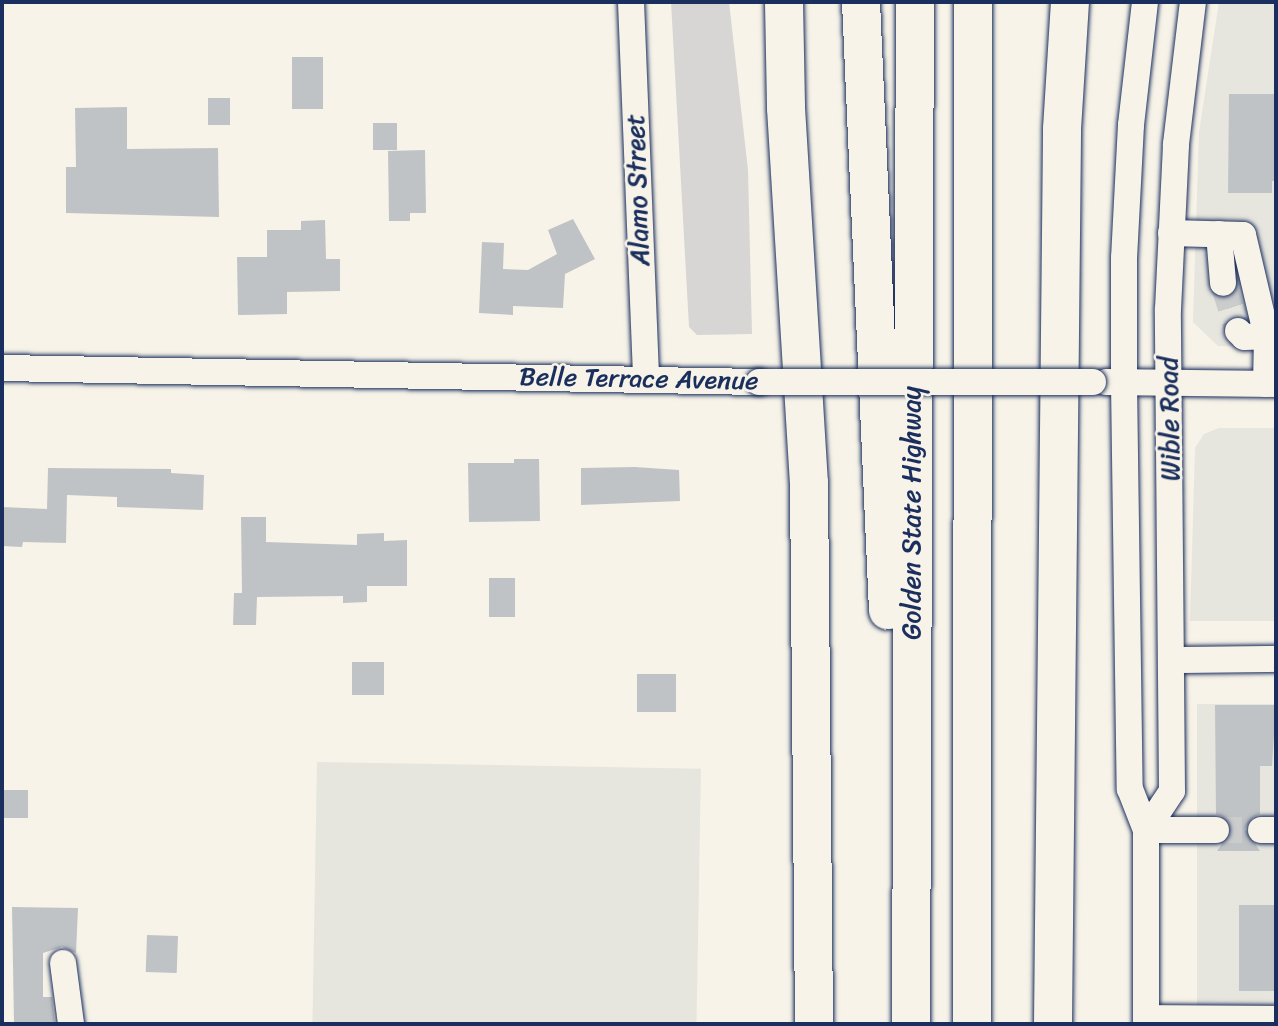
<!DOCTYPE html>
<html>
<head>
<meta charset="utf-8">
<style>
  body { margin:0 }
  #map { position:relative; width:1278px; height:1026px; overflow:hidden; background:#f7f3e8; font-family:Sriracha,sans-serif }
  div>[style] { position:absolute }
  .built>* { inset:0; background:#e6e5de; transform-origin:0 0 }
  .green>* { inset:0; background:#d7d6d4 }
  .building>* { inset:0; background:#c0c3c5; transform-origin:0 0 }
  .minor-tunnel>* { height:26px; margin-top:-13px; transform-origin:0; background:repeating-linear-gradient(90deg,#cbcccc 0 26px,transparent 0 39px) }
  .roads { filter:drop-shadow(0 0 2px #1b2f5e) drop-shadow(0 0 2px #1b2f5e) }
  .minor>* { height:26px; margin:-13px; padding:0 13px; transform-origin:13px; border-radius:13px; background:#f7f3e8 }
  .highway>* { height:38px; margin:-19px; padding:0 19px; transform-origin:19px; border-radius:19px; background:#f7f3e8 }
  .bridges { filter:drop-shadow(0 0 2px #1b2f5e) drop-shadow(0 0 2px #1b2f5e) }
  .minor-bridge>* { height:26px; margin:-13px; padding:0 13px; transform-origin:13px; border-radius:13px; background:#f7f3e8 }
  span { translate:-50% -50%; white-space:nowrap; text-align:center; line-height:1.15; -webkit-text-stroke:5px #f7f3e8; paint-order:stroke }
  .street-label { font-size:26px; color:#1b2f5e }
  .frame { position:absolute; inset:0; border:4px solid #1b2f5e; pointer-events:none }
</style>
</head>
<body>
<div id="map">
  <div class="built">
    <i style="clip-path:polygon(1219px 2px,1276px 2px,1276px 347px,1218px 346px,1193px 322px,1199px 132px)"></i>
    <i style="clip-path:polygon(1219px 428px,1276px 428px,1276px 621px,1190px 621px,1195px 448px,1204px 434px)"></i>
    <i style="left:1197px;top:704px;width:79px;height:320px"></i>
    <i style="left:317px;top:762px;width:384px;height:262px;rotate:1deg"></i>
  </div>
  <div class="green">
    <i style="clip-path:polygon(671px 2px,729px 2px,748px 170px,752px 334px,697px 335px,689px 327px)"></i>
  </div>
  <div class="building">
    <i style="left:292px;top:57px;width:31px;height:52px"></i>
    <i style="clip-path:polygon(1229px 94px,1276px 94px,1276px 181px,1272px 181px,1272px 193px,1228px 193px)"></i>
    <i style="left:230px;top:98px;width:27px;height:22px;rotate:90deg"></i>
    <i style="clip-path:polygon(127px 107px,127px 149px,218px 148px,219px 217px,66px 213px,66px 167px,76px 167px,75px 108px)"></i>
    <i style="left:373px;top:123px;width:24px;height:27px"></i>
    <i style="clip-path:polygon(425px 150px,426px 213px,410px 213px,410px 221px,389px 221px,388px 151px)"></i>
    <i style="clip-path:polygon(573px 219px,595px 259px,565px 274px,563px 308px,513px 306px,513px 315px,479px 313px,482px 242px,504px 243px,503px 269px,528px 270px,557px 254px,548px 230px)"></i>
    <i style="clip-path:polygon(325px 220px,326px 259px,340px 259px,340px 291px,287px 292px,287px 314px,238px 315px,237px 257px,267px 257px,267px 230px,301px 230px,301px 221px)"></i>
    <i style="clip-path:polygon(514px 459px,539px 459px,540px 521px,469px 522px,468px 463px,514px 463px)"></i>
    <i style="clip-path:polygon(635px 467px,679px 470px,680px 501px,581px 505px,581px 468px)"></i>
    <i style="clip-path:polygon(48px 468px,171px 469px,171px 473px,204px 475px,203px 510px,117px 507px,117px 497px,67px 495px,66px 543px,23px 542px,22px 547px,2px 546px,2px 507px,47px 509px)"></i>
    <i style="clip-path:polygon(241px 517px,266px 517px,266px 542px,357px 545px,357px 534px,384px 533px,384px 541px,407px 540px,407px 586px,367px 586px,367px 602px,343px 603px,343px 596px,257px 597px,256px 625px,233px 625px,234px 593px,242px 593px)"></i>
    <i style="left:489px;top:578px;width:26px;height:39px"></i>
    <i style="left:352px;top:662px;width:32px;height:33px"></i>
    <i style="left:676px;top:674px;width:38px;height:39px;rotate:90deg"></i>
    <i style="clip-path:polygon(1215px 705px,1276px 705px,1272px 766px,1260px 766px,1260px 814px,1253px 817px,1245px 829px,1260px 851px,1217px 851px,1232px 829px,1224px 817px,1216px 814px)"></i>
    <i style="left:3px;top:790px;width:25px;height:28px"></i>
    <i style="left:1276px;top:905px;width:86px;height:37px;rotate:90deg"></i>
    <i style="clip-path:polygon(12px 907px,78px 908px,76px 953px,62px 947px,43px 953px,43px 997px,52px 997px,55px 1024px,14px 1024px)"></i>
    <i style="left:147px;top:935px;width:31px;height:37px;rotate:2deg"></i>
  </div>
  <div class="minor-tunnel">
    <i style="left:1223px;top:283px;width:50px;rotate:72.6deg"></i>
    <i style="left:1216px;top:830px;width:45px"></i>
  </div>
  <div class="roads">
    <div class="minor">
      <i style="left:631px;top:2px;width:377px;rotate:87.7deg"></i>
      <i style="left:1145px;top:2px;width:124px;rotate:96.5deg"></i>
      <i style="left:1131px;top:125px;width:133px;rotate:93deg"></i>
      <i style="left:1124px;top:258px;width:125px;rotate:90deg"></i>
      <i style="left:1124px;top:383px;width:406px;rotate:89.2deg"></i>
      <i style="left:1130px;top:789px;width:44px;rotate:68.7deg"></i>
      <i style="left:1146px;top:830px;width:194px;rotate:90deg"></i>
      <i style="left:1171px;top:233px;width:72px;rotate:1.6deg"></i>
      <i style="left:1243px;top:235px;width:105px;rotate:76.8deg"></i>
      <i style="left:1267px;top:337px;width:47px;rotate:91.2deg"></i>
      <i style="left:1219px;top:234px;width:49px;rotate:85.3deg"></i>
      <i style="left:1238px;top:331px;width:8px;rotate:45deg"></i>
      <i style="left:1244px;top:337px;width:32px;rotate:-2deg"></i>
      <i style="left:2px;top:368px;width:757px;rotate:1.06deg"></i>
      <i style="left:1106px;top:382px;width:170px;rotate:0.7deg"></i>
      <i style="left:1173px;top:660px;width:103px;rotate:-0.6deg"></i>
      <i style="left:1146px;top:830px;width:47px;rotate:-56.3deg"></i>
      <i style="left:1172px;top:791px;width:482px;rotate:-90.5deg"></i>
      <i style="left:1168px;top:309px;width:165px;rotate:-87.2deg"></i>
      <i style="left:1176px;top:144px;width:143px;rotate:-83.2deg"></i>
      <i style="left:1146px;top:830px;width:70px"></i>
      <i style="left:1261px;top:830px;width:15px"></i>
      <i style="left:63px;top:963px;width:62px;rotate:82.5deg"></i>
      <i style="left:1146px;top:1018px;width:130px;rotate:0.4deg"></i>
    </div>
    <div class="highway">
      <i style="left:784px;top:2px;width:106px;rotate:88.9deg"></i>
      <i style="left:786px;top:108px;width:376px;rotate:86.5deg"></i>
      <i style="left:809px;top:483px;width:541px;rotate:89.47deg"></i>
      <i style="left:861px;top:2px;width:609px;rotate:87.46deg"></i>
      <i style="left:911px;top:1024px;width:1022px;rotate:-89.78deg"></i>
      <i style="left:972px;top:1024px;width:1022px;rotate:-89.94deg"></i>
      <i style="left:1053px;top:1024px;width:895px;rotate:-89.42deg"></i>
      <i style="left:1062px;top:129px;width:127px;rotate:-86.4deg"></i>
    </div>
  </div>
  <div class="bridges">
    <div class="minor-bridge">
      <i style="left:759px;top:382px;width:334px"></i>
    </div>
  </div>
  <div class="street-label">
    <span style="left:638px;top:190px;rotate:-92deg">Alamo Street</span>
    <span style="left:639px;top:379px;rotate:1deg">Belle Terrace Avenue</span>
    <span style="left:1170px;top:419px;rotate:-91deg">Wible Road</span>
    <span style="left:912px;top:513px;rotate:-90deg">Golden State Highway</span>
  </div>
  <div class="frame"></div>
</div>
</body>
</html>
